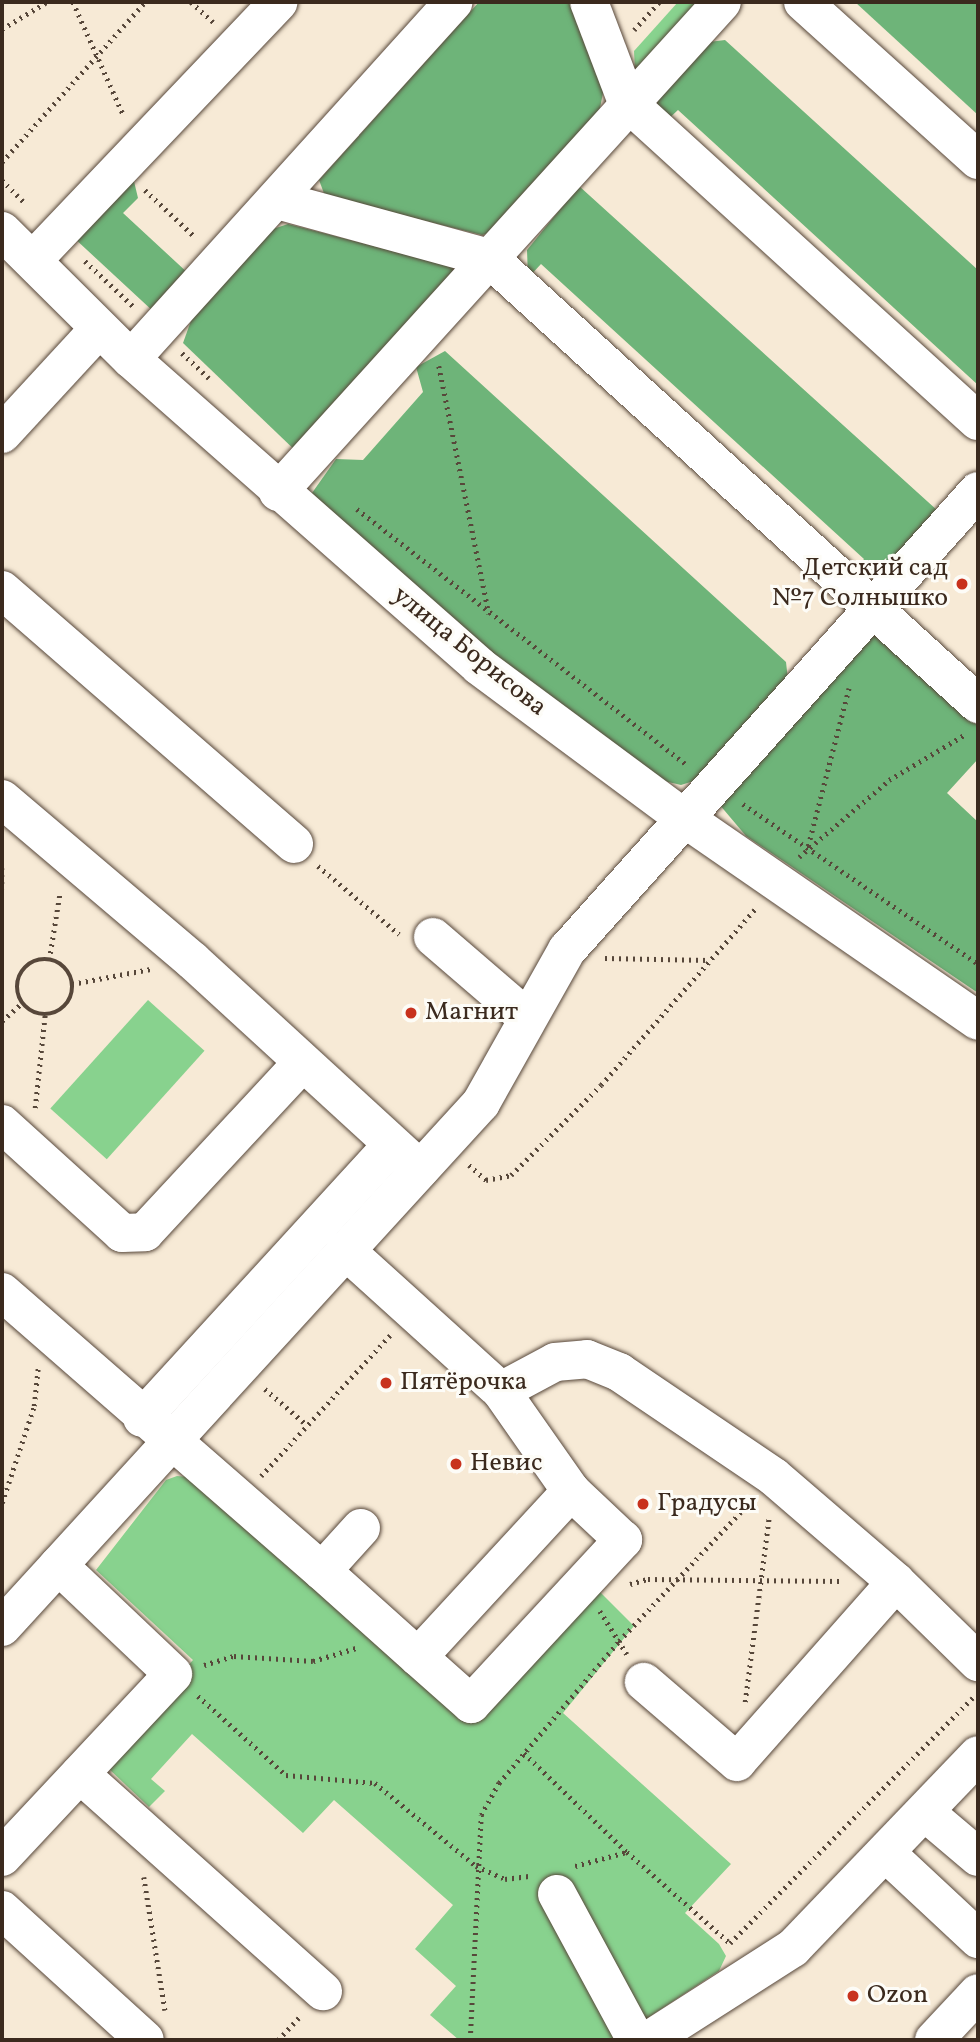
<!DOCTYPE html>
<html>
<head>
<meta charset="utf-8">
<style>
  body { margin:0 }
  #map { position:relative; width:980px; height:2042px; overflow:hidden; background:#f7ead6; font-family:Vollkorn,serif }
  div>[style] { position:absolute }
  .green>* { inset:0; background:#88d28e; transform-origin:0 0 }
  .forest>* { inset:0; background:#6eb479 }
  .path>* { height:4.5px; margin-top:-2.25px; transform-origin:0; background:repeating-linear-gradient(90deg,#57473a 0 2px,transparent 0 7px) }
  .path>.ring { margin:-2.25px; padding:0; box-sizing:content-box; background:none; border:4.5px solid #57473a; border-radius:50% }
  .roads { filter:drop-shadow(0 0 2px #57473a) drop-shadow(0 0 2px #57473a) }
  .minor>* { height:38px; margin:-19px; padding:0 19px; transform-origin:19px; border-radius:19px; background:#fff }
  .dots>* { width:19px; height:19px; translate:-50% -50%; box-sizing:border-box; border:4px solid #fdfcf7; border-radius:50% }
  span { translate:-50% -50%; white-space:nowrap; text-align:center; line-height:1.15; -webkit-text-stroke:6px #fdfcf7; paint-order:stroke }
  .poi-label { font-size:26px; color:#3b2a1e }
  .right { translate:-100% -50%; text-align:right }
  .left { translate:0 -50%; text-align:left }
  .street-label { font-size:26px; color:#3b2a1e }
  .frame { position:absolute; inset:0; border:4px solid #3b2a1e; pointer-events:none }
</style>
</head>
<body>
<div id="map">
  <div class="green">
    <i style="clip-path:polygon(678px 2px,706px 2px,635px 71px,634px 51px)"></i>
    <i style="left:148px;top:1000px;width:76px;height:146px;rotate:42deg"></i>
    <i style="clip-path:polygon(177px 1476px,188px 1477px,471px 1704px,587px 1579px,634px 1626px,563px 1713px,731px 1864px,685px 1913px,719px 1944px,726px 1956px,719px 1971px,614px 2040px,459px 2040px,430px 2015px,456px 1986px,415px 1949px,453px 1905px,334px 1800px,303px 1833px,192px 1734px,151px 1779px,165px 1791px,149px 1807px,108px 1768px,112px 1749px,193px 1660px,96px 1570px,166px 1480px)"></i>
  </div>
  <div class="forest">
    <i style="clip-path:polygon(479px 2px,573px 2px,604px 88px,599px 113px,492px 232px,482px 235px,325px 196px,319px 180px)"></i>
    <i style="clip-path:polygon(855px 2px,978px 2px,978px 115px)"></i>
    <i style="clip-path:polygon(725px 40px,978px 270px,978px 385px,678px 110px,664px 123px,655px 103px,709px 42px)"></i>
    <i style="clip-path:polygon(132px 173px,138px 198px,123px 213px,190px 275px,155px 313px,73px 237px)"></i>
    <i style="clip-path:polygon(579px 186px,938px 511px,878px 576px,854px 572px,864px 559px,541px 264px,528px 278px,527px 250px)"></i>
    <i style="clip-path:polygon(288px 224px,459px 268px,301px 456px,183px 343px,192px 318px,273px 229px)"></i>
    <i style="clip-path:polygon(445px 351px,786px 662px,788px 680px,700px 779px,681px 785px,664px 781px,481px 649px,312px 493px,336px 459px,363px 460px,423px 392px,416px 367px)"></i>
    <i style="clip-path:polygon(868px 635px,882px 636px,978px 726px,978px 759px,947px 793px,978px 822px,978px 993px,746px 836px,719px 804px)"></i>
  </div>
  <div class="path">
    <i style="left:73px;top:2px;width:125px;rotate:65.9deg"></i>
    <i style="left:191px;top:2px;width:30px;rotate:42deg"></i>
    <i style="left:2px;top:29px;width:52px;rotate:-31deg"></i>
    <i style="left:634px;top:30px;width:38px;rotate:-48deg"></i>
    <i style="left:2px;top:162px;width:215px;rotate:-48.2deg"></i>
    <i style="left:2px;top:180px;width:34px;rotate:45deg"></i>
    <i style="left:145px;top:190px;width:69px;rotate:43.2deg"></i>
    <i style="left:85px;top:261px;width:69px;rotate:43.2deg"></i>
    <i style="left:182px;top:353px;width:37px;rotate:43deg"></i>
    <i style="left:439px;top:366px;width:253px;rotate:78.6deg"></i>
    <i style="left:357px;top:509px;width:418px;rotate:37.8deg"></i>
    <i style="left:743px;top:804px;width:284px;rotate:34.2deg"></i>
    <i style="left:808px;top:846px;width:163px;rotate:-75.5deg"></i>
    <i style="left:799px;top:857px;width:118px;rotate:-40.5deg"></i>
    <i style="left:889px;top:780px;width:90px;rotate:-30.9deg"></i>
    <i style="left:318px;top:866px;width:106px;rotate:40deg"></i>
    <i style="left:2px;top:868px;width:21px;rotate:90deg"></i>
    <i style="left:605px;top:958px;width:104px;rotate:1.1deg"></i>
    <i class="ring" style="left:17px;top:959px;width:51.5px;height:51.5px"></i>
    <i style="left:49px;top:960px;width:69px;rotate:-80.8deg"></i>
    <i style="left:72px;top:984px;width:80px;rotate:-10.8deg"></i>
    <i style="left:2px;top:1021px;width:27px;rotate:-42deg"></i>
    <i style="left:35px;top:1108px;width:94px;rotate:-83.9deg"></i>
    <i style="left:469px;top:1165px;width:23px;rotate:41deg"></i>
    <i style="left:486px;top:1180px;width:25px;rotate:-11deg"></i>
    <i style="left:511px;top:1175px;width:127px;rotate:-45deg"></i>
    <i style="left:601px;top:1085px;width:234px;rotate:-48.8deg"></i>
    <i style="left:265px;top:1389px;width:55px;rotate:40.6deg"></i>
    <i style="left:261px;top:1476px;width:191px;rotate:-47.5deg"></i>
    <i style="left:2px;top:1503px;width:102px;rotate:-71.7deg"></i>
    <i style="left:34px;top:1406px;width:38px;rotate:-84deg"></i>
    <i style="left:630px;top:1584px;width:19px;rotate:-16deg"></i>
    <i style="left:648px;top:1579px;width:193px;rotate:0.6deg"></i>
    <i style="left:600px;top:1611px;width:51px;rotate:57.9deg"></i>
    <i style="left:204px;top:1665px;width:31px;rotate:-17deg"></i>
    <i style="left:234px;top:1656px;width:79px;rotate:3.6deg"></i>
    <i style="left:313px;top:1661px;width:45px;rotate:-16.8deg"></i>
    <i style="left:198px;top:1696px;width:118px;rotate:41.9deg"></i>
    <i style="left:286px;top:1775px;width:89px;rotate:5.1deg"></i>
    <i style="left:375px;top:1783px;width:131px;rotate:39.4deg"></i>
    <i style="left:476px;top:1866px;width:32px;rotate:24deg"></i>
    <i style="left:505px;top:1879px;width:24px;rotate:-7deg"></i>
    <i style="left:745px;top:1702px;width:188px;rotate:-82.6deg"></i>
    <i style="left:524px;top:1753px;width:143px;rotate:43.9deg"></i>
    <i style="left:575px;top:1866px;width:54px;rotate:-15.1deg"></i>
    <i style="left:627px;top:1852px;width:137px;rotate:41.5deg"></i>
    <i style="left:730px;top:1943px;width:349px;rotate:-45.3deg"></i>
    <i style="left:144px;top:1877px;width:135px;rotate:81deg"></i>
    <i style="left:278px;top:2040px;width:34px;rotate:-47deg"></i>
    <i style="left:470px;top:2040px;width:225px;rotate:-87.2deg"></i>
    <i style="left:481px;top:1815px;width:37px;rotate:-61deg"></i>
    <i style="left:499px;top:1783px;width:186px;rotate:-49.8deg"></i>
    <i style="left:619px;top:1641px;width:191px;rotate:-46.7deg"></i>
  </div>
  <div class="roads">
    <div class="minor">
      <i style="left:589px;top:2px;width:107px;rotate:69.2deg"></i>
      <i style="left:627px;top:102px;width:474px;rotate:42.3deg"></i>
      <i style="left:803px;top:2px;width:236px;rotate:42.1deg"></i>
      <i style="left:277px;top:200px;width:220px;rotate:15.3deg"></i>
      <i style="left:489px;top:258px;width:662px;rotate:42.37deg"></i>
      <i style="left:2px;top:231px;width:182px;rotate:44.8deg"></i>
      <i style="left:131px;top:359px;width:464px;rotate:41.4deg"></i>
      <i style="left:479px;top:666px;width:255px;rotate:36.6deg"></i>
      <i style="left:684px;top:818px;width:357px;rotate:34.6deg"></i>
      <i style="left:33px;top:260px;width:356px;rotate:-46.4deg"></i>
      <i style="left:131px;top:359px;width:481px;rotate:-47.9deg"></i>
      <i style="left:2px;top:434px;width:143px;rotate:-47.3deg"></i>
      <i style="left:278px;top:492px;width:661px;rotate:-47.82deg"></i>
      <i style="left:2px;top:590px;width:387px;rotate:41deg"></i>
      <i style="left:2px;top:799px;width:250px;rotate:40.3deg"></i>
      <i style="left:193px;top:961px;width:308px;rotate:42.5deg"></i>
      <i style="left:433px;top:937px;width:121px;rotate:40.7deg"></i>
      <i style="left:2px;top:1124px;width:162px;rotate:42.2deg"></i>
      <i style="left:122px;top:1233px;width:23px;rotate:-2deg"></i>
      <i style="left:145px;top:1232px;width:229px;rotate:-47.1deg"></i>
      <i style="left:2px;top:1292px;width:425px;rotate:41.1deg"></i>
      <i style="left:322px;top:1571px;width:58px;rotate:-47.8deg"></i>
      <i style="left:501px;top:1391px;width:61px;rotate:-28.2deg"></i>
      <i style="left:555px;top:1362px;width:32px;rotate:-5deg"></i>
      <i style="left:587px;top:1359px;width:35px;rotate:22deg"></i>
      <i style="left:619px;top:1372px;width:187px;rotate:34.1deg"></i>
      <i style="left:774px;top:1477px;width:161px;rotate:40.7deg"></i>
      <i style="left:896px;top:1582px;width:240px;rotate:131.5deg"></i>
      <i style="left:737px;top:1762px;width:123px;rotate:-139.3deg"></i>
      <i style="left:142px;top:1418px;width:370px;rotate:-47.5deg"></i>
      <i style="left:322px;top:1571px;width:129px;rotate:41.9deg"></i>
      <i style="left:418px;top:1657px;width:226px;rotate:-47.3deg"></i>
      <i style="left:571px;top:1491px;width:122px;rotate:-125deg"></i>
      <i style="left:501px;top:1391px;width:210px;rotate:-137.9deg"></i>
      <i style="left:896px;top:1582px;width:115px;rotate:44.3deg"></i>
      <i style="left:2px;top:1627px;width:710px;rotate:-47.57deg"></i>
      <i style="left:481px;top:1103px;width:176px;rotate:-60.7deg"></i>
      <i style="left:567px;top:950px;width:616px;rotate:-48.16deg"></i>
      <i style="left:418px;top:1657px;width:71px;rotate:41.6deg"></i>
      <i style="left:471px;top:1704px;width:224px;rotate:-47.2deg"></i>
      <i style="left:623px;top:1540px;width:71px;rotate:-136.7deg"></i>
      <i style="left:80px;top:1774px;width:326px;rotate:41.8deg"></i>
      <i style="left:926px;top:1813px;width:68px;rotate:40.2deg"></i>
      <i style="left:887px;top:1854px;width:125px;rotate:43deg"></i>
      <i style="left:2px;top:1857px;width:250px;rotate:-46.9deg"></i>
      <i style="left:173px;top:1674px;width:158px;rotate:-136.5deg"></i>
      <i style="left:557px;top:1894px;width:166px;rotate:61.6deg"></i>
      <i style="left:2px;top:1910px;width:193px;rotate:42.3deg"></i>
      <i style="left:649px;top:2040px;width:171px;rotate:-32.6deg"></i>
      <i style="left:793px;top:1948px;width:267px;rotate:-46.2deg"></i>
      <i style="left:934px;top:2040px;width:64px;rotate:-46.9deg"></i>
    </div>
  </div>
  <div class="dots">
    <i style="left:962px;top:584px;background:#c8321e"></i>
    <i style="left:411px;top:1013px;background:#c8321e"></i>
    <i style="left:386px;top:1383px;background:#c8321e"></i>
    <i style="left:456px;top:1464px;background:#c8321e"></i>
    <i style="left:643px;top:1504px;background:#c8321e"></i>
    <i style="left:853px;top:1996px;background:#c8321e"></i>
  </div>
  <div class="poi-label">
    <span class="right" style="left:948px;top:584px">Детский сад<br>№7 Солнышко</span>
    <span class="left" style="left:425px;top:1013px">Магнит</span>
    <span class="left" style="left:400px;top:1383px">Пятёрочка</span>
    <span class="left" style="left:470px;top:1464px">Невис</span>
    <span class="left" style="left:657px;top:1504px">Градусы</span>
    <span class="left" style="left:867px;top:1996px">Ozon</span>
  </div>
  <div class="street-label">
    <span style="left:469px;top:652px;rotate:39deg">улица Борисова</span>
  </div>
  <div class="frame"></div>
</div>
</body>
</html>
